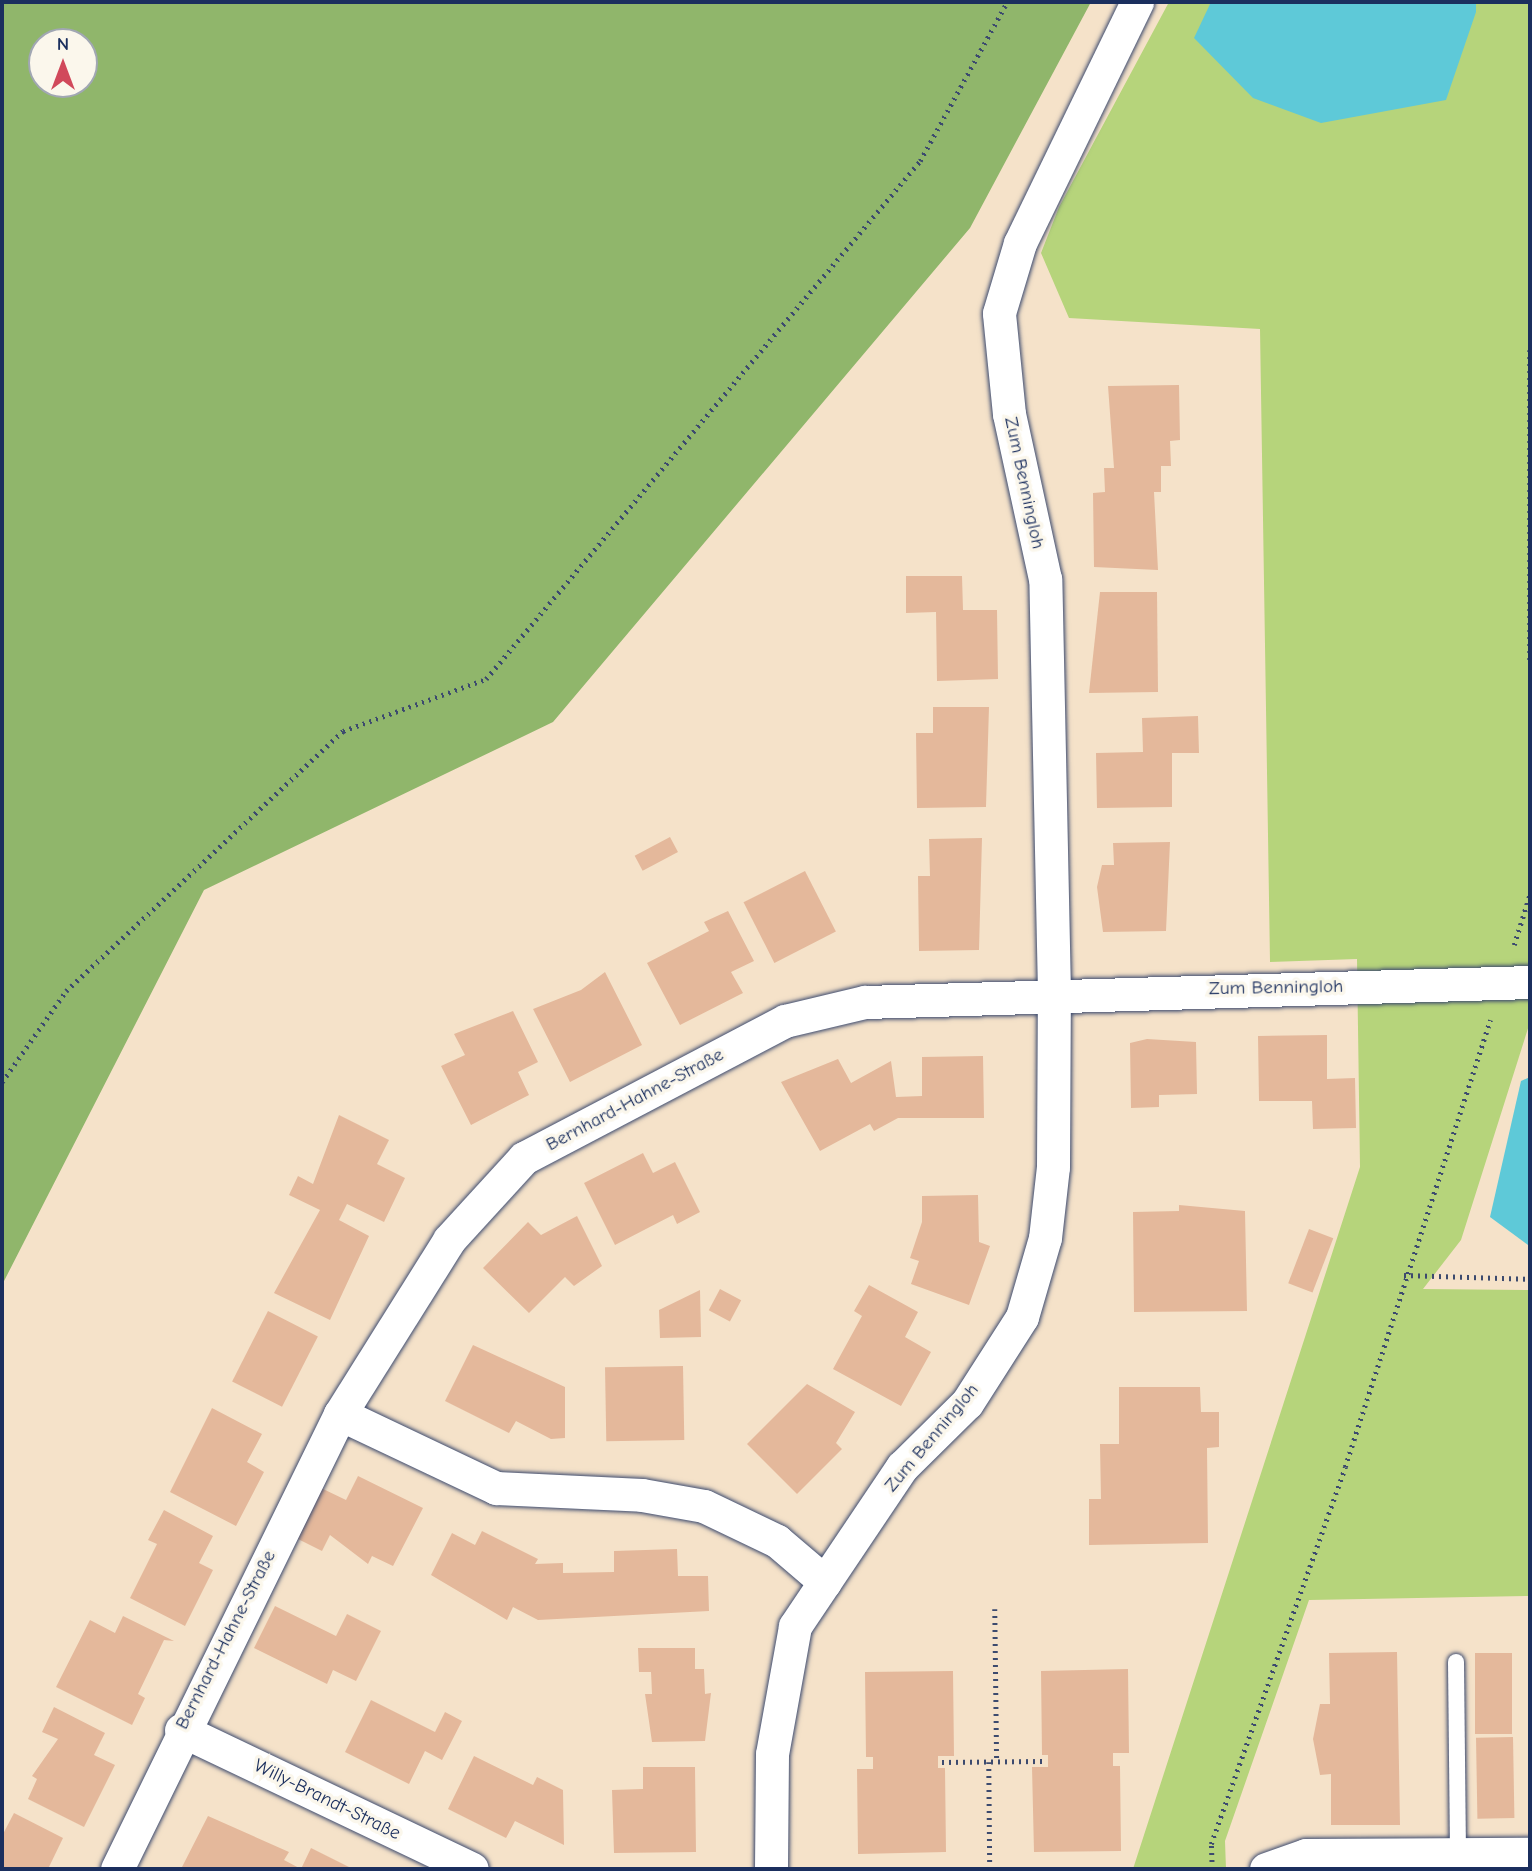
<!DOCTYPE html>
<html>
<head>
<meta charset="utf-8">
<style>
  body { margin:0 }
  #map { position:relative; width:1532px; height:1871px; overflow:hidden; background:#f5e2c9; font-family:"Comic Neue",sans-serif }
  div>[style] { position:absolute }
  .green>* { inset:0; background:#b6d47b }
  .forest>* { inset:0; background:#90b66b }
  .water>* { inset:0; background:#5ec9d8 }
  .building>* { inset:0; background:#e4b89b; transform-origin:0 0 }
  .path>* { height:4.5px; margin-top:-2.25px; transform-origin:0; background:repeating-linear-gradient(90deg,#3c4a6e 0 2px,transparent 0 7px) }
  .roads { filter:drop-shadow(0 0 2px #3c4a6e) drop-shadow(0 0 2px #3c4a6e) }
  .service>* { height:16px; margin:-8px; padding:0 8px; transform-origin:8px; border-radius:8px; background:#fff }
  .minor>* { height:33px; margin:-16.5px; padding:0 16.5px; transform-origin:16.5px; border-radius:16.5px; background:#fff }
  span { translate:-50% -50%; white-space:nowrap; text-align:center; line-height:1.15; -webkit-text-stroke:7px #fbf7ec; paint-order:stroke }
  .street-label { font-size:19px; color:#1b2f5e }
  .frame { position:absolute; inset:0; border:4px solid #1b2f5e; pointer-events:none }
  .north { position:absolute; left:28px; top:28px; width:70px; height:70px; box-sizing:border-box; background:#fbf7ec; border:2px solid #a1a7b3; border-radius:50%; rotate:0deg; font-size:19px; font-weight:700; line-height:28px; text-align:center; color:#1b2f5e }
  .north::after { content:''; display:block; margin:auto; width:24px; height:32px; background:#d1495b; clip-path:polygon(50% 0,100% 100%,50% 72%,0 100%) }
</style>
</head>
<body>
<div id="map">
  <div class="green">
    <i style="clip-path:polygon(1169px 2px,1530px 2px,1530px 1022px,1461px 1240px,1423px 1289px,1530px 1290px,1530px 1596px,1309px 1600px,1225px 1841px,1226px 1869px,1133px 1869px,1360px 1167px,1357px 959px,1270px 962px,1260px 329px,1069px 318px,1041px 253px,1059px 207px)"></i>
  </div>
  <div class="forest">
    <i style="clip-path:polygon(evenodd,2px 2px,1091px 2px,970px 228px,553px 722px,204px 890px,2px 1285px,2px 2px,42px 42px,84px 42px,84px 84px,42px 84px,42px 42px)"></i>
  </div>
  <div class="water">
    <i style="clip-path:polygon(1211px 2px,1476px 2px,1476px 12px,1446px 100px,1321px 123px,1253px 98px,1194px 38px)"></i>
    <i style="clip-path:polygon(1530px 1077px,1530px 1245px,1528px 1245px,1490px 1217px,1521px 1081px)"></i>
  </div>
  <div class="building">
    <i style="clip-path:polygon(1179px 385px,1180px 440px,1170px 441px,1171px 466px,1161px 466px,1161px 492px,1154px 492px,1158px 570px,1094px 567px,1093px 493px,1105px 492px,1104px 468px,1114px 468px,1108px 386px)"></i>
    <i style="clip-path:polygon(906px 576px,962px 576px,963px 610px,997px 610px,998px 679px,937px 681px,936px 612px,906px 613px)"></i>
    <i style="clip-path:polygon(1100px 592px,1157px 592px,1158px 692px,1089px 693px)"></i>
    <i style="clip-path:polygon(933px 707px,989px 707px,986px 807px,917px 808px,916px 733px,933px 733px)"></i>
    <i style="clip-path:polygon(1198px 716px,1199px 753px,1172px 753px,1172px 807px,1097px 808px,1096px 753px,1143px 752px,1142px 718px)"></i>
    <i style="left:670px;top:837px;width:17px;height:40px;rotate:62deg"></i>
    <i style="clip-path:polygon(982px 838px,979px 950px,919px 951px,918px 876px,930px 876px,929px 839px)"></i>
    <i style="clip-path:polygon(1170px 842px,1166px 931px,1103px 932px,1097px 887px,1102px 865px,1114px 865px,1113px 843px)"></i>
    <i style="left:805px;top:871px;width:68px;height:69px;rotate:63deg"></i>
    <i style="clip-path:polygon(728px 911px,754px 961px,731px 972px,743px 993px,680px 1025px,647px 963px,709px 931px,704px 922px)"></i>
    <i style="clip-path:polygon(605px 972px,642px 1045px,570px 1082px,533px 1009px,581px 990px)"></i>
    <i style="clip-path:polygon(513px 1011px,538px 1062px,518px 1072px,529px 1095px,471px 1125px,441px 1066px,465px 1055px,454px 1034px)"></i>
    <i style="clip-path:polygon(1327px 1035px,1327px 1079px,1355px 1078px,1356px 1128px,1313px 1129px,1312px 1101px,1259px 1101px,1258px 1036px)"></i>
    <i style="clip-path:polygon(1147px 1039px,1196px 1042px,1197px 1094px,1159px 1095px,1159px 1107px,1131px 1108px,1130px 1043px)"></i>
    <i style="clip-path:polygon(983px 1056px,984px 1118px,898px 1118px,874px 1131px,870px 1124px,820px 1151px,781px 1082px,838px 1059px,851px 1083px,891px 1061px,896px 1097px,922px 1096px,922px 1057px)"></i>
    <i style="clip-path:polygon(339px 1115px,389px 1140px,377px 1164px,405px 1178px,384px 1222px,347px 1204px,339px 1220px,369px 1236px,330px 1320px,274px 1293px,320px 1210px,289px 1195px,298px 1176px,313px 1184px)"></i>
    <i style="clip-path:polygon(643px 1153px,653px 1173px,675px 1162px,700px 1212px,677px 1224px,673px 1215px,615px 1245px,584px 1183px)"></i>
    <i style="clip-path:polygon(978px 1195px,979px 1242px,990px 1246px,969px 1305px,911px 1284px,919px 1261px,910px 1258px,922px 1222px,922px 1196px)"></i>
    <i style="clip-path:polygon(1179px 1205px,1245px 1211px,1247px 1311px,1134px 1312px,1133px 1212px,1179px 1211px)"></i>
    <i style="clip-path:polygon(577px 1216px,602px 1266px,574px 1286px,565px 1277px,529px 1313px,483px 1268px,528px 1222px,541px 1235px)"></i>
    <i style="left:1309px;top:1229px;width:26px;height:58px;rotate:21deg"></i>
    <i style="clip-path:polygon(869px 1285px,918px 1312px,905px 1337px,931px 1352px,901px 1406px,833px 1369px,862px 1316px,854px 1311px)"></i>
    <i style="left:720px;top:1289px;width:24px;height:24px;rotate:28deg"></i>
    <i style="clip-path:polygon(700px 1290px,701px 1337px,660px 1338px,659px 1310px)"></i>
    <i style="left:268px;top:1311px;width:56px;height:79px;rotate:27deg"></i>
    <i style="clip-path:polygon(473px 1345px,565px 1387px,565px 1438px,551px 1439px,516px 1421px,509px 1433px,445px 1401px)"></i>
    <i style="left:683px;top:1366px;width:74px;height:78px;rotate:89deg"></i>
    <i style="clip-path:polygon(807px 1384px,855px 1412px,836px 1443px,842px 1449px,797px 1494px,747px 1444px)"></i>
    <i style="clip-path:polygon(1119px 1387px,1200px 1387px,1201px 1412px,1219px 1412px,1219px 1447px,1207px 1448px,1208px 1543px,1089px 1545px,1089px 1499px,1101px 1499px,1100px 1444px,1119px 1444px)"></i>
    <i style="clip-path:polygon(212px 1408px,262px 1434px,247px 1462px,264px 1472px,236px 1526px,170px 1492px)"></i>
    <i style="clip-path:polygon(358px 1476px,423px 1508px,393px 1566px,372px 1556px,368px 1564px,330px 1535px,322px 1551px,296px 1538px,321px 1488px,346px 1500px)"></i>
    <i style="clip-path:polygon(164px 1510px,213px 1536px,199px 1563px,213px 1570px,185px 1626px,130px 1598px,157px 1544px,148px 1540px)"></i>
    <i style="clip-path:polygon(482px 1531px,538px 1559px,535px 1564px,563px 1563px,563px 1573px,614px 1572px,614px 1551px,677px 1549px,678px 1576px,708px 1576px,709px 1611px,538px 1620px,513px 1607px,507px 1620px,431px 1575px,452px 1533px,475px 1545px)"></i>
    <i style="clip-path:polygon(275px 1606px,336px 1636px,347px 1614px,381px 1631px,356px 1681px,333px 1670px,327px 1684px,254px 1648px)"></i>
    <i style="clip-path:polygon(123px 1616px,174px 1641px,164px 1640px,138px 1694px,145px 1698px,132px 1725px,56px 1687px,90px 1620px,115px 1633px)"></i>
    <i style="clip-path:polygon(638px 1648px,695px 1648px,695px 1669px,704px 1669px,705px 1694px,711px 1693px,705px 1741px,652px 1742px,645px 1694px,652px 1694px,651px 1672px,639px 1672px)"></i>
    <i style="clip-path:polygon(1397px 1652px,1400px 1825px,1331px 1825px,1331px 1774px,1320px 1775px,1313px 1739px,1320px 1704px,1330px 1704px,1329px 1653px)"></i>
    <i style="left:1475px;top:1653px;width:37px;height:81px"></i>
    <i style="clip-path:polygon(1128px 1669px,1129px 1753px,1113px 1753px,1113px 1766px,1120px 1766px,1121px 1851px,1034px 1852px,1032px 1767px,1048px 1767px,1048px 1755px,1042px 1755px,1041px 1671px)"></i>
    <i style="clip-path:polygon(953px 1671px,954px 1756px,938px 1756px,938px 1768px,945px 1768px,946px 1852px,858px 1854px,857px 1769px,873px 1769px,873px 1757px,866px 1757px,865px 1672px)"></i>
    <i style="clip-path:polygon(371px 1700px,435px 1732px,445px 1712px,462px 1721px,442px 1760px,425px 1751px,409px 1784px,345px 1752px)"></i>
    <i style="clip-path:polygon(54px 1707px,105px 1733px,94px 1755px,115px 1765px,84px 1827px,28px 1799px,37px 1779px,32px 1776px,58px 1739px,42px 1732px)"></i>
    <i style="left:1513px;top:1737px;width:81px;height:37px;rotate:89deg"></i>
    <i style="clip-path:polygon(474px 1756px,533px 1785px,537px 1777px,563px 1790px,564px 1845px,515px 1821px,506px 1838px,448px 1809px)"></i>
    <i style="clip-path:polygon(643px 1767px,695px 1767px,696px 1852px,614px 1853px,612px 1790px,643px 1789px)"></i>
    <i style="clip-path:polygon(14px 1813px,63px 1838px,48px 1869px,2px 1869px,2px 1836px)"></i>
    <i style="clip-path:polygon(208px 1816px,289px 1852px,284px 1860px,301px 1869px,311px 1848px,353px 1869px,181px 1869px)"></i>
  </div>
  <div class="path">
    <i style="left:1530px;top:350px;width:310px;rotate:90deg"></i>
    <i style="left:1514px;top:945px;width:53px;rotate:-72.6deg"></i>
    <i style="left:2px;top:1082px;width:111px;rotate:-54.9deg"></i>
    <i style="left:66px;top:991px;width:380px;rotate:-43.2deg"></i>
    <i style="left:343px;top:731px;width:152px;rotate:-20deg"></i>
    <i style="left:486px;top:679px;width:676px;rotate:-50.04deg"></i>
    <i style="left:920px;top:161px;width:181px;rotate:-61.3deg"></i>
    <i style="left:1404px;top:1275px;width:126px;rotate:1.8deg"></i>
    <i style="left:995px;top:1609px;width:153px;rotate:89.3deg"></i>
    <i style="left:942px;top:1762px;width:102px;rotate:-0.6deg"></i>
    <i style="left:989px;top:1762px;width:107px;rotate:89.5deg"></i>
    <i style="left:1212px;top:1869px;width:25px;rotate:-92deg"></i>
    <i style="left:1211px;top:1844px;width:400px;rotate:-70.4deg"></i>
    <i style="left:1345px;top:1467px;width:470px;rotate:-72deg"></i>
  </div>
  <div class="roads">
    <div class="service">
      <i style="left:1456px;top:1662px;width:192px;rotate:89.4deg"></i>
    </div>
    <div class="minor">
      <i style="left:340px;top:1414px;width:173px;rotate:25.4deg"></i>
      <i style="left:496px;top:1488px;width:146px;rotate:2.7deg"></i>
      <i style="left:642px;top:1495px;width:63px;rotate:10.1deg"></i>
      <i style="left:704px;top:1506px;width:81px;rotate:25.6deg"></i>
      <i style="left:777px;top:1541px;width:63px;rotate:40.5deg"></i>
      <i style="left:181px;top:1730px;width:322px;rotate:25.5deg"></i>
      <i style="left:117px;top:1869px;width:507px;rotate:-63.89deg"></i>
      <i style="left:340px;top:1414px;width:205px;rotate:-57.9deg"></i>
      <i style="left:449px;top:1240px;width:111px;rotate:-47.6deg"></i>
      <i style="left:524px;top:1158px;width:295px;rotate:-27.7deg"></i>
      <i style="left:785px;top:1021px;width:82px;rotate:-13.4deg"></i>
      <i style="left:865px;top:1002px;width:665px;rotate:-1.72deg"></i>
      <i style="left:771px;top:1869px;width:115px;rotate:-89.5deg"></i>
      <i style="left:772px;top:1754px;width:130px;rotate:-79.8deg"></i>
      <i style="left:795px;top:1626px;width:192px;rotate:-56.1deg"></i>
      <i style="left:902px;top:1467px;width:91px;rotate:-44.6deg"></i>
      <i style="left:967px;top:1403px;width:102px;rotate:-57.4deg"></i>
      <i style="left:1022px;top:1317px;width:82px;rotate:-73.8deg"></i>
      <i style="left:1045px;top:1238px;width:71px;rotate:-83.6deg"></i>
      <i style="left:1053px;top:1167px;width:174px;rotate:-89.7deg"></i>
      <i style="left:1054px;top:993px;width:414px;rotate:-91.2deg"></i>
      <i style="left:1045px;top:579px;width:169px;rotate:-102.3deg"></i>
      <i style="left:1009px;top:414px;width:101px;rotate:-95.7deg"></i>
      <i style="left:999px;top:313px;width:73px;rotate:-73.3deg"></i>
      <i style="left:1020px;top:243px;width:268px;rotate:-64.1deg"></i>
      <i style="left:1266px;top:1869px;width:42px;rotate:-19.3deg"></i>
      <i style="left:1306px;top:1855px;width:224px;rotate:-0.3deg"></i>
    </div>
  </div>
  <div class="street-label">
    <span style="left:1024px;top:483px;rotate:78deg">Zum Benningloh</span>
    <span style="left:1276px;top:988px;rotate:-1deg">Zum Benningloh</span>
    <span style="left:635px;top:1100px;rotate:-28deg">Bernhard-Hahne-Straße</span>
    <span style="left:932px;top:1438px;rotate:-50deg">Zum Benningloh</span>
    <span style="left:226px;top:1640px;rotate:-63deg">Bernhard-Hahne-Straße</span>
    <span style="left:327px;top:1800px;rotate:26deg">Willy-Brandt-Straße</span>
  </div>
  <div class="frame"></div>
  <div class="north">N</div>
</div>
</body>
</html>
